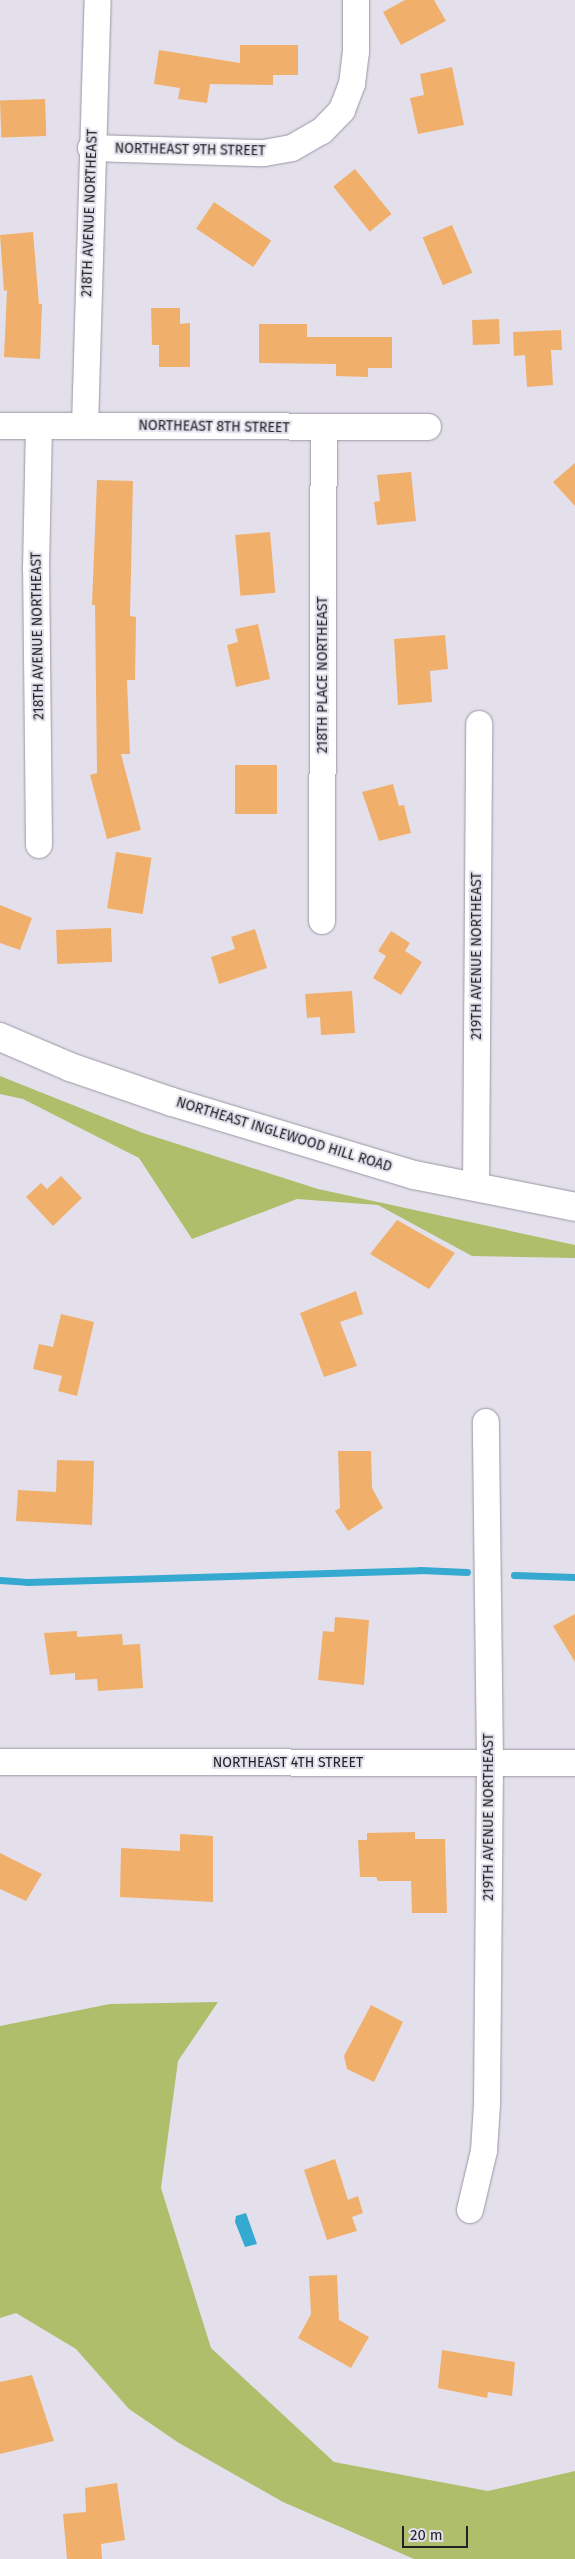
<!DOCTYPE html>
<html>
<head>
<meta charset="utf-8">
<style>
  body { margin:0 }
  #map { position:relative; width:575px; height:2559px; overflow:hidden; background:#e3e0ec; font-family:"Fira Sans",sans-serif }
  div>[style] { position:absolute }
  .green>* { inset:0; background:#aebe6b }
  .water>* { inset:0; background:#35a9cf }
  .stream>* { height:7px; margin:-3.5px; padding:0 3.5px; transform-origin:3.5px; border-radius:3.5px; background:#35a9cf }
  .building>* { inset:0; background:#f0b06b; transform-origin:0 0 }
  .roads { filter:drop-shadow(0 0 1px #9a97a3) drop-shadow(0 0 1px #9a97a3) }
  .street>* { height:26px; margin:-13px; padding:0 13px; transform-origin:13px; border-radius:13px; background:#fff }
  .secondary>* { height:28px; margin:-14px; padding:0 14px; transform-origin:14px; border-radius:14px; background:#fff }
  span { translate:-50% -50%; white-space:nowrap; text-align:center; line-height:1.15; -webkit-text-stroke:4px #e3e0ec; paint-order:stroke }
  .street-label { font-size:14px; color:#232226 }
  .scale { position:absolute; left:402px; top:2526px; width:66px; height:22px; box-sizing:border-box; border:2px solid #232226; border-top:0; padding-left:6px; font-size:15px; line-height:18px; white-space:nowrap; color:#232226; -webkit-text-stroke:4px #e3e0ec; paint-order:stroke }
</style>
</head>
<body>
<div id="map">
  <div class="green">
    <i style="clip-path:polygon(0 1076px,143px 1133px,318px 1189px,575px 1245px,575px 1258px,472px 1256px,378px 1205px,297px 1199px,192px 1239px,139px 1158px,23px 1099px,0 1094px)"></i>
    <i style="clip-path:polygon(218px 2002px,178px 2061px,161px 2188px,211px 2348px,334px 2462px,488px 2491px,575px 2471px,575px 2559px,414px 2559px,283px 2502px,179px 2443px,129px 2409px,76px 2349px,16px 2313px,0 2318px,0 2026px,110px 2004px)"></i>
  </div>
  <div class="water">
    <i style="clip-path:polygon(246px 2213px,257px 2244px,245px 2247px,235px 2222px,236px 2216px)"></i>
  </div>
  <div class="stream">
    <i style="left:514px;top:1575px;width:61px;rotate:1.9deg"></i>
    <i style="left:0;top:1580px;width:27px;rotate:4deg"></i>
    <i style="left:27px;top:1582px;width:393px;rotate:-1.7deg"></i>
    <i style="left:420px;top:1570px;width:47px;rotate:2.4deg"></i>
  </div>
  <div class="building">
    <i style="clip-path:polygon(405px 0,434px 0,446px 21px,401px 45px,383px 12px)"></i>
    <i style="clip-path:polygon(240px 45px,298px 45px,298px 75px,273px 75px,273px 85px,210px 84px,207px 103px,178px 99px,180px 88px,154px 84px,159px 50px,240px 63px)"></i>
    <i style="clip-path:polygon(452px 67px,464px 125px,418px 134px,410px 98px,424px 95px,420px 74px)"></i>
    <i style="left:45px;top:99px;width:37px;height:45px;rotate:88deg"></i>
    <i style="left:355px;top:169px;width:58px;height:28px;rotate:51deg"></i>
    <i style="left:214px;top:202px;width:69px;height:32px;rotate:34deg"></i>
    <i style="left:452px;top:225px;width:52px;height:32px;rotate:67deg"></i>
    <i style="clip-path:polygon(33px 232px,39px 304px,42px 304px,40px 359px,4px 357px,7px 290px,4px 291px,0 235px)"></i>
    <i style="clip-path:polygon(151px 308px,180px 308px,180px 324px,190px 323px,190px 367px,159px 367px,159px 345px,152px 345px)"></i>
    <i style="left:499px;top:319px;width:25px;height:27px;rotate:88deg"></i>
    <i style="clip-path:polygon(259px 324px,307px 324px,307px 337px,392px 337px,392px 368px,368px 368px,368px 377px,336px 376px,336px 364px,259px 363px)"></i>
    <i style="clip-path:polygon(561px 330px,562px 350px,551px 350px,553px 385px,527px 387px,525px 355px,514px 356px,513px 332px)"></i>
    <i style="clip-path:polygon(575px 463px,575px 506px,553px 482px)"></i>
    <i style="clip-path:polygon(411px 472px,416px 521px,377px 525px,374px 502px,380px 501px,377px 475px)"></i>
    <i style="clip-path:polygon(97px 480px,133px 481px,130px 616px,136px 617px,135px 680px,127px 680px,130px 754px,121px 754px,141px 830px,107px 839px,90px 775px,97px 773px,95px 605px,92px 605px)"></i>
    <i style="left:270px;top:532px;width:61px;height:35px;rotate:85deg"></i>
    <i style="clip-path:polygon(258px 624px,270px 679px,236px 687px,227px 645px,238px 642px,235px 629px)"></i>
    <i style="clip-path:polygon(445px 635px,448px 669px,430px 671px,432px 702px,398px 705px,394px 639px)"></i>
    <i style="left:277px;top:765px;width:49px;height:42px;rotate:90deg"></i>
    <i style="clip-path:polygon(393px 784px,399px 806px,404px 805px,411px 833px,379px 841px,362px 792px)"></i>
    <i style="left:116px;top:852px;width:36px;height:57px;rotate:9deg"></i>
    <i style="clip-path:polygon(0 905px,32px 918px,20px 950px,0 943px)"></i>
    <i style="left:111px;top:928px;width:34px;height:55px;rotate:88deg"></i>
    <i style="clip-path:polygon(255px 929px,267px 968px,219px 984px,211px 957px,235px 949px,231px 937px)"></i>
    <i style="clip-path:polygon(391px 931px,410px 943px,405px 951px,422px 962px,401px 995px,373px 978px,386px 956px,378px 951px)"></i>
    <i style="clip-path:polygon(352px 991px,355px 1033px,321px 1035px,320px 1017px,307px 1018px,305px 994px)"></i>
    <i style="clip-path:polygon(61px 1176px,82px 1198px,53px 1226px,26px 1197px,41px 1183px,47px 1189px)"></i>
    <i style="clip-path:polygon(397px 1220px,455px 1253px,429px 1289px,370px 1254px)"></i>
    <i style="clip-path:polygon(356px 1291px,363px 1314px,340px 1322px,357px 1366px,324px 1377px,300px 1313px)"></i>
    <i style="clip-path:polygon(61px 1314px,94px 1322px,77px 1396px,58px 1391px,62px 1376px,33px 1369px,39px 1344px,53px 1347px)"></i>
    <i style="clip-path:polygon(338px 1451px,371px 1451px,372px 1488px,383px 1508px,348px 1531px,335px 1511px,340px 1508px)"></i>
    <i style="clip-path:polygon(57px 1460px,94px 1461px,92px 1525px,16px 1521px,18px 1490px,56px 1492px)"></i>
    <i style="clip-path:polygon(575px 1614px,575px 1662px,553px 1626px)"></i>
    <i style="clip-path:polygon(335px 1617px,369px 1620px,364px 1685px,318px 1680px,323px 1631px,334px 1632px)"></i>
    <i style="clip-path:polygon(77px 1631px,77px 1637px,122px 1634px,123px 1645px,140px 1644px,143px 1688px,98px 1691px,97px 1679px,75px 1680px,75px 1673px,50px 1675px,44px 1633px)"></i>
    <i style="clip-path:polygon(415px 1832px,415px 1839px,445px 1839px,447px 1913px,412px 1913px,411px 1881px,378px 1881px,376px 1877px,360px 1877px,358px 1840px,367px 1840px,367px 1833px)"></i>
    <i style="clip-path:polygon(180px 1834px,213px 1836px,213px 1902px,120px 1897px,121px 1848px,180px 1851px)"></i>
    <i style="clip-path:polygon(0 1853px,42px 1874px,26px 1901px,0 1889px)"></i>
    <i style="clip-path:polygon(371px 2005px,403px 2022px,374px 2082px,347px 2069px,344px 2056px)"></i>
    <i style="clip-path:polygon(335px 2159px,348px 2200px,358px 2196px,363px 2213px,352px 2217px,357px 2231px,327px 2240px,304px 2170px)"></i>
    <i style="clip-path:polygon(337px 2275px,339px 2320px,369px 2337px,351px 2368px,298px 2338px,311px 2314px,309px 2276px)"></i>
    <i style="clip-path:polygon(442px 2350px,515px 2362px,512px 2396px,488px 2392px,487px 2398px,438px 2388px)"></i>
    <i style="clip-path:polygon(32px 2375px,54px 2441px,0 2454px,0 2382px)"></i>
    <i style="clip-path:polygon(117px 2483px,125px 2540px,101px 2544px,102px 2559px,67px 2559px,63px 2514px,86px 2512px,85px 2488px)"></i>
  </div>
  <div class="roads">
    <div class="street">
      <i style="left:91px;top:148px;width:173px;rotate:1.7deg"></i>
      <i style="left:264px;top:153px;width:28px;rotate:-10deg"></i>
      <i style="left:292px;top:148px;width:34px;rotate:-30deg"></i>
      <i style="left:322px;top:131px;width:29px;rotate:-46deg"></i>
      <i style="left:342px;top:110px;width:28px;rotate:-69deg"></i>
      <i style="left:352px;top:84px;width:32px;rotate:-83deg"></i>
      <i style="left:356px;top:52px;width:52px;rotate:-90deg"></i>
      <i style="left:0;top:426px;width:428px;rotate:0.1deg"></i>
      <i style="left:85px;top:426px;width:426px;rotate:-88.3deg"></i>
      <i style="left:39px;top:845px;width:276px;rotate:-90.6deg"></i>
      <i style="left:36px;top:569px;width:143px;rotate:-88.8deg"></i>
      <i style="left:322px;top:921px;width:493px;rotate:-89.8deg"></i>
      <i style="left:476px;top:1187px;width:463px;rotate:-89.6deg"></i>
      <i style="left:0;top:1762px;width:575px;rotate:0.1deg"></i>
      <i style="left:470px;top:2210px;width:61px;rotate:-76.7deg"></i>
      <i style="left:484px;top:2151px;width:47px;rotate:-86.3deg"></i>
      <i style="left:487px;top:2104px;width:341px;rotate:-89.5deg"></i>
      <i style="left:490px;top:1763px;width:341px;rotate:-90.7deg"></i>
    </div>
    <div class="secondary">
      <i style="left:0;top:1037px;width:76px;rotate:23.2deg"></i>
      <i style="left:70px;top:1067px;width:108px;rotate:18.9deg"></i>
      <i style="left:172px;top:1102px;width:253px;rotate:16.8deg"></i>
      <i style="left:414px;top:1175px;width:164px;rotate:11.2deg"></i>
    </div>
  </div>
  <div class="street-label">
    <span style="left:190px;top:150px;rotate:1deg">NORTHEAST 9TH STREET</span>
    <span style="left:90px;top:213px;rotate:-88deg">218TH AVENUE NORTHEAST</span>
    <span style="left:214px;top:427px;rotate:1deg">NORTHEAST 8TH STREET</span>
    <span style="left:38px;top:636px;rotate:-91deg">218TH AVENUE NORTHEAST</span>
    <span style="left:323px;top:675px;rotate:-90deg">218TH PLACE NORTHEAST</span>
    <span style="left:477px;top:956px;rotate:-90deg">219TH AVENUE NORTHEAST</span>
    <span style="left:284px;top:1135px;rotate:17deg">NORTHEAST INGLEWOOD HILL ROAD</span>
    <span style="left:288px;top:1763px">NORTHEAST 4TH STREET</span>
    <span style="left:489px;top:1817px;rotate:-90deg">219TH AVENUE NORTHEAST</span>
  </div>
  <div class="scale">20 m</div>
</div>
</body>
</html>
